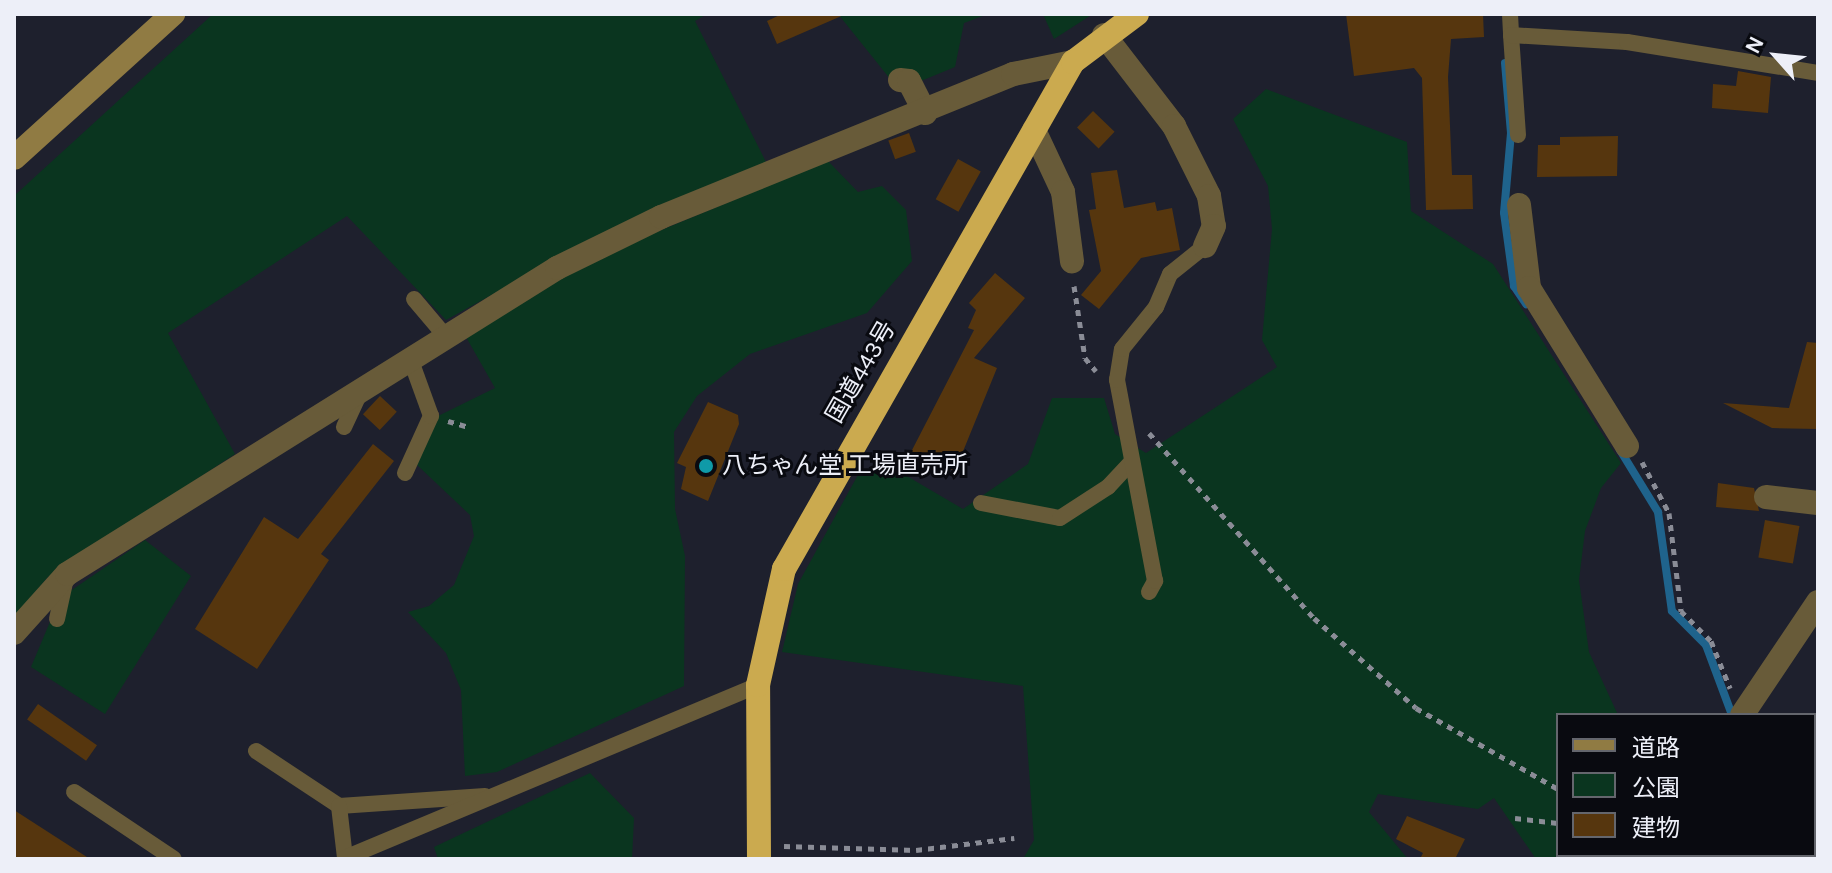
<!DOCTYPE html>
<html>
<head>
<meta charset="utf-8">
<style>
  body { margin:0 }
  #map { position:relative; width:1832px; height:873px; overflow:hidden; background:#1e202d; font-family:Karla,"Noto Sans JP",sans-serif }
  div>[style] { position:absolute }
  .green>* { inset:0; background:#0a351f }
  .stream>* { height:8px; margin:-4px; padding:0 4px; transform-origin:4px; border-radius:4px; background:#1f638c }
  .building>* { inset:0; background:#56360e; transform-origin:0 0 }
  .path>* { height:5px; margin-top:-2.5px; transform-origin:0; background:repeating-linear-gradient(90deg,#8a8c96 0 6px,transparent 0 12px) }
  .lane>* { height:16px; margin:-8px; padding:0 8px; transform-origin:8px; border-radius:8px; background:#685b39 }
  .street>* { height:24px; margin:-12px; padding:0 12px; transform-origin:12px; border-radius:12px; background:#685b39 }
  .secondary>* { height:24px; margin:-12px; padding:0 12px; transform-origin:12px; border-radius:12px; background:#907b43 }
  .highway>* { height:24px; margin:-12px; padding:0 12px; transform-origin:12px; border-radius:12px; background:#cbaa4f }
  .dots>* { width:22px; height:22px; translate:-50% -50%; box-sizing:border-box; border:4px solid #090a10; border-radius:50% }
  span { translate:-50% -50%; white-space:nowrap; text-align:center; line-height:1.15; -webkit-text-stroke:6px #090a10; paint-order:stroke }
  .street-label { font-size:24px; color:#edeff8 }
  .poi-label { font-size:24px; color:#edeff8 }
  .left { translate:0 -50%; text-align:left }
  .frame { position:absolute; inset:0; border:16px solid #edeff8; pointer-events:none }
  .legend { position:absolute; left:1556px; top:713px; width:260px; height:144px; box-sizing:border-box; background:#090a10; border:2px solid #64666d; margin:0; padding:10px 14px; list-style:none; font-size:24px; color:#edeff8 }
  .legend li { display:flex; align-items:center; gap:16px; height:40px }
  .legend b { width:40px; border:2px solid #64666d }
  .north { position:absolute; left:1736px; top:16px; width:80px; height:80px; -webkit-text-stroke:6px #090a10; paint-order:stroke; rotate:297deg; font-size:22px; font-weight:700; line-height:32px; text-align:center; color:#edeff8 }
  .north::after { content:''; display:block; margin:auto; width:28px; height:36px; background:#edeff8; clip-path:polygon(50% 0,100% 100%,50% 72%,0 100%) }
</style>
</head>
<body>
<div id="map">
  <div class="green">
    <i style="clip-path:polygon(213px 14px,707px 14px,695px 21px,768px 166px,602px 234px,446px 320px,347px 216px,168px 333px,235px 454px,48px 577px,14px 617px,14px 196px)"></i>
    <i style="clip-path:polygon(838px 14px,988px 14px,964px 23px,955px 67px,899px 90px)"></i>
    <i style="clip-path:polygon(1043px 14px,1093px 14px,1054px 39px)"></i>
    <i style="clip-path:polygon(1266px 89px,1407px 142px,1411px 211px,1493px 264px,1621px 463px,1601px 488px,1585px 531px,1579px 580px,1589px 652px,1618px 715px,1558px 715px,1558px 855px,1672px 859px,1536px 859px,1494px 798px,1478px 809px,1378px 794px,1369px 812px,1408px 859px,1023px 859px,1034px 840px,1023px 686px,782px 652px,798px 584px,859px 473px,888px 465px,963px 509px,1028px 464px,1052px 398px,1104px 398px,1115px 434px,1146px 453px,1277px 367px,1262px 340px,1272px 229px,1268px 186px,1233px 119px)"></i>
    <i style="clip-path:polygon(828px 161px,858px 192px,882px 186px,906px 210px,912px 261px,867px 313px,750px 354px,697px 396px,674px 432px,675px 509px,685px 556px,684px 686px,497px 772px,465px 776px,461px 690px,446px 653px,408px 612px,429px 606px,454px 585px,474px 536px,470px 515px,416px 464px,436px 417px,495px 388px,466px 337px,589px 260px)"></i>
    <i style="clip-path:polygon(145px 540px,191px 576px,105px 714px,31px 667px,60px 598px)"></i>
    <i style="clip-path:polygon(590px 773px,634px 818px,632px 859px,438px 859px,434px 847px)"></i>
  </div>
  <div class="stream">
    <i style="left:1505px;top:63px;width:70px;rotate:85.1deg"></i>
    <i style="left:1511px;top:133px;width:80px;rotate:95deg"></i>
    <i style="left:1504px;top:213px;width:74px;rotate:82.2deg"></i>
    <i style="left:1514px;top:286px;width:22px;rotate:56deg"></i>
    <i style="left:1620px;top:450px;width:73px;rotate:58.5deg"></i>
    <i style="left:1658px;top:512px;width:100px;rotate:82deg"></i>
    <i style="left:1672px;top:611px;width:48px;rotate:45deg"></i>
    <i style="left:1706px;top:645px;width:75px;rotate:69.6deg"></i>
  </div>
  <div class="building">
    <i style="clip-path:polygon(782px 14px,846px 14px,777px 44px,767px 21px)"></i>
    <i style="clip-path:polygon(1346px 14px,1483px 14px,1484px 37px,1451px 39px,1448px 77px,1452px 175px,1472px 175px,1473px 209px,1426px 210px,1422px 78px,1414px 68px,1354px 76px)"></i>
    <i style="clip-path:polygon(1738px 71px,1771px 77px,1768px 113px,1712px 108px,1713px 84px,1736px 86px)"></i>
    <i style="left:1093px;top:111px;width:30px;height:23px;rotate:44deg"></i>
    <i style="left:909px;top:133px;width:20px;height:22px;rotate:70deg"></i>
    <i style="clip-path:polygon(1618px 136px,1617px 176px,1537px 177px,1538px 145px,1560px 145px,1560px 137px)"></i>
    <i style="left:958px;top:159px;width:26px;height:46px;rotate:29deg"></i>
    <i style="clip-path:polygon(1117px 170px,1124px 208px,1155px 202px,1157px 211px,1172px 208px,1180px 250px,1141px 258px,1099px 309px,1081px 295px,1101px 271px,1089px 210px,1096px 209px,1091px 173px)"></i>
    <i style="clip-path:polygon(995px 273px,1025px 298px,974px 358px,997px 368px,955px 471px,911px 452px,974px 330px,968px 328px,976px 310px,969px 303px)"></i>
    <i style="clip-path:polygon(1807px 342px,1818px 343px,1818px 429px,1772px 428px,1723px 403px,1789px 408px)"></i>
    <i style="left:380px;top:396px;width:23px;height:25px;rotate:43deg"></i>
    <i style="clip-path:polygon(708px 402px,738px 415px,739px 424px,708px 501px,681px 489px,686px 467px,677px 463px)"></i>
    <i style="clip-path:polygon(373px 444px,394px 461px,321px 554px,329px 560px,257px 669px,195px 629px,264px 517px,298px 539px)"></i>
    <i style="clip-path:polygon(1718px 483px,1754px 488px,1759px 511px,1716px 507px)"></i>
    <i style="left:1765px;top:520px;width:35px;height:38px;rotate:10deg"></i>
    <i style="left:38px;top:704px;width:72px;height:19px;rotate:35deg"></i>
    <i style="clip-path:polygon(14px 810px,90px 859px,14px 859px)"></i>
    <i style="clip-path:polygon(1407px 816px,1465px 839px,1455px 859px,1420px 859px,1423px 853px,1396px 839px)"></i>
  </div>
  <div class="path">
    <i style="left:1074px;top:286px;width:73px;rotate:81.3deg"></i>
    <i style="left:1085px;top:358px;width:17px;rotate:50deg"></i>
    <i style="left:448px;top:421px;width:19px;rotate:16deg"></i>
    <i style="left:1149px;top:433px;width:248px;rotate:48.3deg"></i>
    <i style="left:1314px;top:618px;width:136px;rotate:41.4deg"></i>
    <i style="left:1416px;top:708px;width:163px;rotate:29.7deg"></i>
    <i style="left:1642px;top:462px;width:58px;rotate:62.1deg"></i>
    <i style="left:1669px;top:513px;width:99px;rotate:83deg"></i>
    <i style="left:1681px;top:611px;width:42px;rotate:45deg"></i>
    <i style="left:1711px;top:641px;width:51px;rotate:68deg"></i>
    <i style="left:1515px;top:818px;width:43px;rotate:6.6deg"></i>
    <i style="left:784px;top:846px;width:132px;rotate:1.7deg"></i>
    <i style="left:916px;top:850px;width:99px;rotate:-7deg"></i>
    <i style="left:1629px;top:855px;width:8px;rotate:30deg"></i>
    <i style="left:1677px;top:855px;width:6px;rotate:45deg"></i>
  </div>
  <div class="lane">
    <i style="left:1510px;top:14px;width:21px;rotate:87deg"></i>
    <i style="left:1518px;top:135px;width:100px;rotate:-94deg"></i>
    <i style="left:1511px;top:35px;width:116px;rotate:3.5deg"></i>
    <i style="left:1627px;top:42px;width:193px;rotate:9.2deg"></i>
    <i style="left:414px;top:299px;width:51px;rotate:49.8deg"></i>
    <i style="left:344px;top:427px;width:38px;rotate:-65deg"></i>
    <i style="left:405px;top:473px;width:63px;rotate:-65.5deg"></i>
    <i style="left:431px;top:416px;width:62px;rotate:-109.9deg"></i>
    <i style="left:981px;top:503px;width:80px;rotate:10.8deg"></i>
    <i style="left:1060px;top:518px;width:57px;rotate:-32.9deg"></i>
    <i style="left:1108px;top:487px;width:33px;rotate:-47deg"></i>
    <i style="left:1149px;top:592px;width:13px;rotate:-61deg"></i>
    <i style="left:1155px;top:581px;width:205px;rotate:-100.7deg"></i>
    <i style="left:1117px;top:380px;width:31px;rotate:-81deg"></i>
    <i style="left:1122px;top:349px;width:54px;rotate:-51deg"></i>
    <i style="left:1156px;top:307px;width:36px;rotate:-67deg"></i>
    <i style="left:1170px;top:274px;width:45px;rotate:-38.7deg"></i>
    <i style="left:57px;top:619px;width:42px;rotate:-77.6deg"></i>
    <i style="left:256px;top:751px;width:100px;rotate:33.5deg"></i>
    <i style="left:74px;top:792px;width:120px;rotate:33.8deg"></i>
    <i style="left:485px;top:796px;width:146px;rotate:176.1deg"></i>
    <i style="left:339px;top:806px;width:52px;rotate:83.4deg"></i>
    <i style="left:345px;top:858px;width:448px;rotate:-22.7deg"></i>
  </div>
  <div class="street">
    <i style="left:1104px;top:35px;width:115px;rotate:52.4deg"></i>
    <i style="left:1174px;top:126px;width:78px;rotate:63.4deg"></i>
    <i style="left:1209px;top:196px;width:30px;rotate:81deg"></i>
    <i style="left:1214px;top:226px;width:22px;rotate:114deg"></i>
    <i style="left:900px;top:80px;width:9px;rotate:6deg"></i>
    <i style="left:909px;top:81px;width:36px;rotate:63deg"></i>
    <i style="left:1034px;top:130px;width:68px;rotate:64.9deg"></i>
    <i style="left:1063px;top:192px;width:70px;rotate:82.6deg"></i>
    <i style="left:1519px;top:205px;width:84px;rotate:83.1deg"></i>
    <i style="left:1529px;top:288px;width:186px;rotate:58.2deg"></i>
    <i style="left:1766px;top:497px;width:52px;rotate:6.6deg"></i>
    <i style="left:14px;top:633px;width:79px;rotate:-48.1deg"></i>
    <i style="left:67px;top:574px;width:578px;rotate:-31.98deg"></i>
    <i style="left:557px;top:268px;width:116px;rotate:-26.1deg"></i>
    <i style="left:661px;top:217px;width:380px;rotate:-22.1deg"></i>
    <i style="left:1013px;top:74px;width:61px;rotate:-11.3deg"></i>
    <i style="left:1742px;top:715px;width:136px;rotate:-56.1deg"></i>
    <i style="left:1814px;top:811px;width:4px;rotate:-14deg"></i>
    <i style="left:1755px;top:859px;width:5px;rotate:-53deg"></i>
  </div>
  <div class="secondary">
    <i style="left:14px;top:158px;width:215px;rotate:-42.2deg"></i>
  </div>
  <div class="highway">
    <i style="left:759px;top:859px;width:174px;rotate:-90.3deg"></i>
    <i style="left:758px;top:685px;width:119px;rotate:-77.4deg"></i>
    <i style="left:784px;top:569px;width:584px;rotate:-60.32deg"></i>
    <i style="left:1073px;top:62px;width:80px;rotate:-36.9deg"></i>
  </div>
  <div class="dots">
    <i style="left:706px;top:466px;background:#0f9aa8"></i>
  </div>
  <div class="street-label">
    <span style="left:861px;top:372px;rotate:-60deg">国道443号</span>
  </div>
  <div class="poi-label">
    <span class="left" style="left:722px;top:466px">八ちゃん堂 工場直売所</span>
  </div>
  <div class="frame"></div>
  <ul class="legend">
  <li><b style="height:10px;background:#907b43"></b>道路</li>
  <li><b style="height:22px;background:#0a351f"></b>公園</li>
  <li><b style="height:22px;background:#56360e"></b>建物</li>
  </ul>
  <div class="north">N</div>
</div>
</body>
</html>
